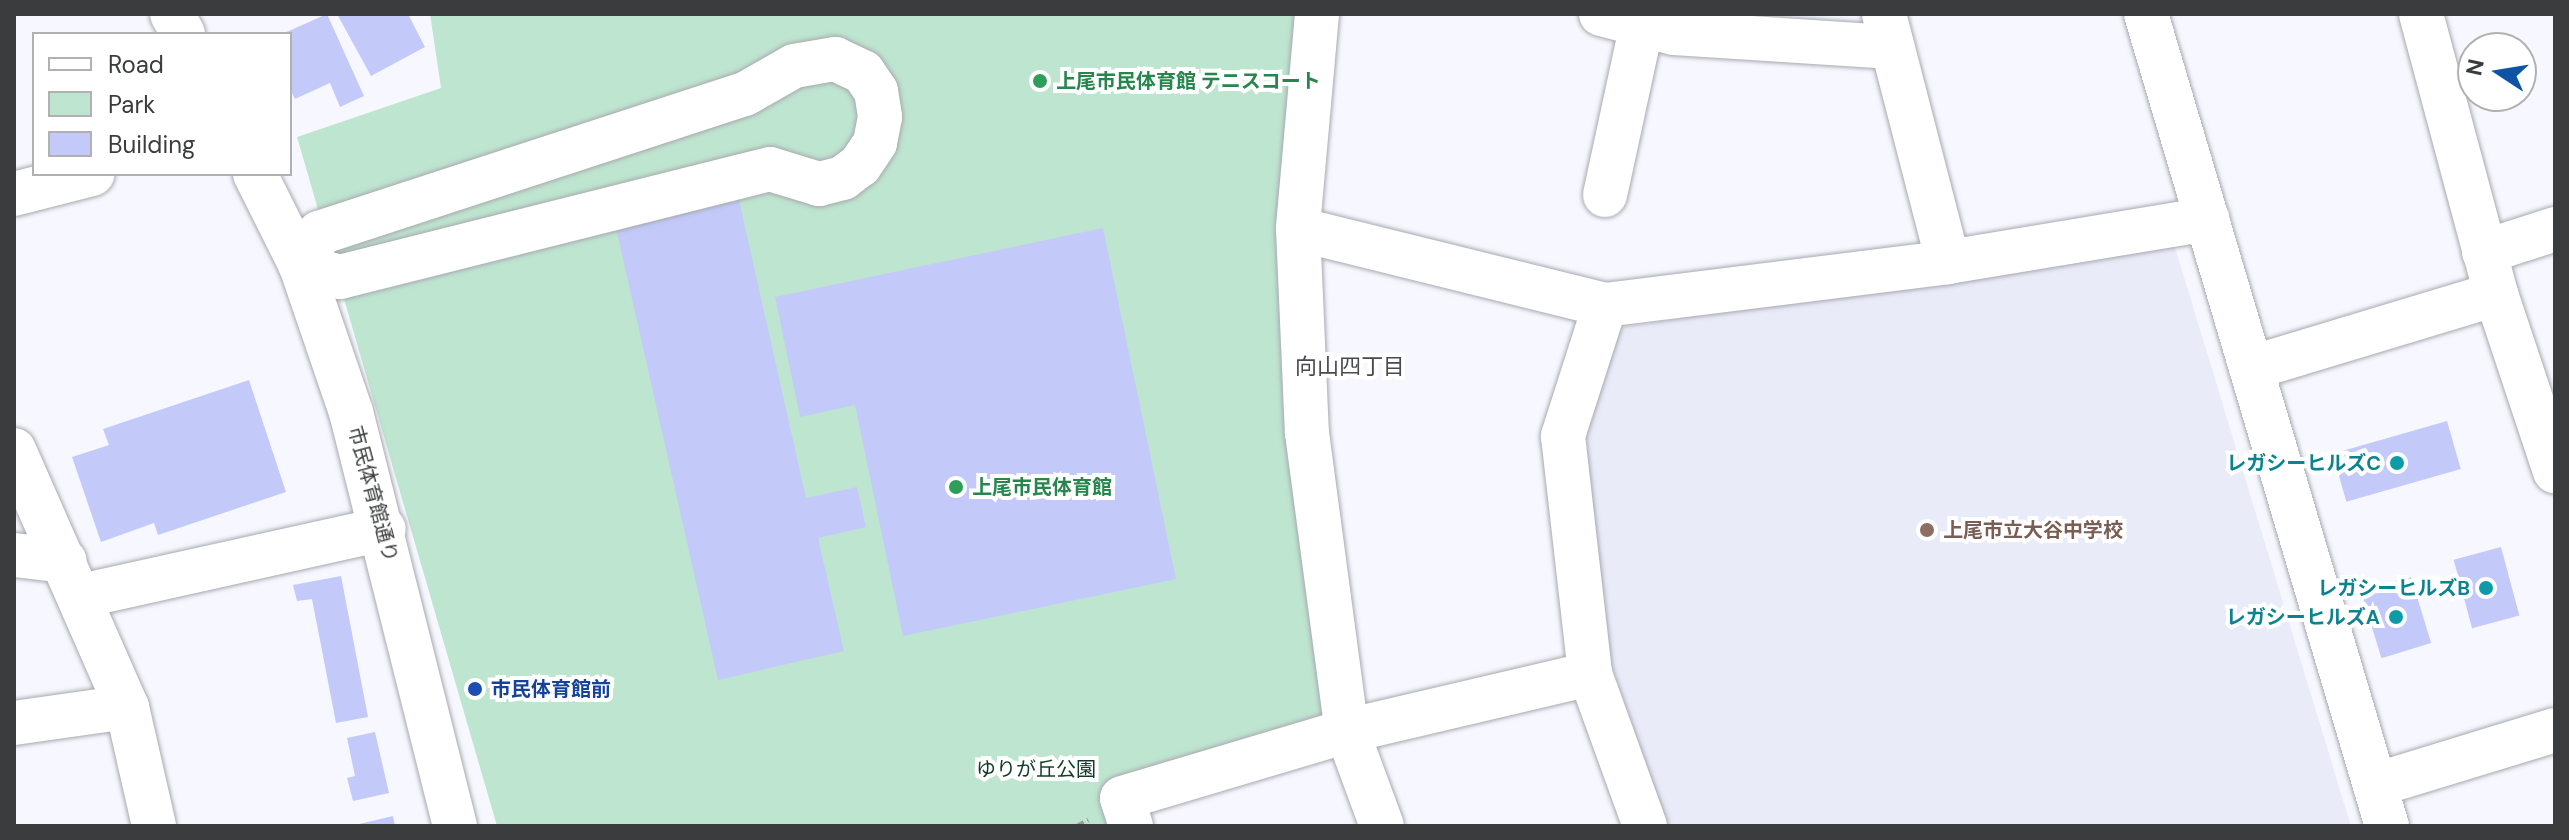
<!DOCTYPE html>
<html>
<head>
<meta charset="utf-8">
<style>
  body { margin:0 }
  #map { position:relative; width:2569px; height:840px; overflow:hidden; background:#f7f8ff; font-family:"DM Sans","Noto Sans JP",sans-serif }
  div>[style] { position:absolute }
  .built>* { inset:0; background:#e9ebf9 }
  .green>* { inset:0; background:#bee5d0 }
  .building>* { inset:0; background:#c3cafa; transform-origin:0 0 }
  .path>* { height:5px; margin-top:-2.5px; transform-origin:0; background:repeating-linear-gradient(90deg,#999a9e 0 8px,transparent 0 12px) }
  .roads { filter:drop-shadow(0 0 2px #a8a9af) drop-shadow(0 0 2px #a8a9af) }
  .minor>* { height:44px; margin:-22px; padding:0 22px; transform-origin:22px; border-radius:22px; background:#fff }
  .dots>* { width:22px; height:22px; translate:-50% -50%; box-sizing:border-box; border:4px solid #fff; border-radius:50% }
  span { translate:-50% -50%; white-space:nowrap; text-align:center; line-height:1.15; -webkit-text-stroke:8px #fff; paint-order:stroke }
  .leisure-label { font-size:20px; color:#27864d; font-weight:700 }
  .left { translate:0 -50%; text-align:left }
  .culture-label { font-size:20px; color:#0d838f; font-weight:700 }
  .right { translate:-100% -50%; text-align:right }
  .street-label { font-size:20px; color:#3b3c3e }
  .education-label { font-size:20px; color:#785e54; font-weight:700 }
  .transit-label { font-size:20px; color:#164399; font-weight:700 }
  .park-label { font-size:20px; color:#103b28 }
  .neighbourhood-label { font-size:22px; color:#494a4f }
  .frame { position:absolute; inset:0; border:16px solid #3b3c3e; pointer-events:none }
  .legend { position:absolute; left:32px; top:32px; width:260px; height:144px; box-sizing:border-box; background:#fff; border:2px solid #b1b1b2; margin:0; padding:10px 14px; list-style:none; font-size:24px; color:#3b3c3e }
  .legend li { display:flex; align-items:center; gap:16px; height:40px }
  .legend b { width:40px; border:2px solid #b1b1b2 }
  .north { position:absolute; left:2457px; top:32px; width:80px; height:80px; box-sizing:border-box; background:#fff; border:2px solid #b1b1b2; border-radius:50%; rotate:282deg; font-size:22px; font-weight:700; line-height:32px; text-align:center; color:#3b3c3e }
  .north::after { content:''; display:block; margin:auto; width:28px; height:36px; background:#0e54a4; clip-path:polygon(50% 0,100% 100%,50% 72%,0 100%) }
</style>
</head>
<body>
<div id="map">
  <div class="built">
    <i style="clip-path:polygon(2174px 244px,2351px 826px,1668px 826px,1597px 625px,1587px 435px,1611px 339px,1625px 327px)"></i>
  </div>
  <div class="green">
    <i style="clip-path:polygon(430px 14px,1298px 14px,1330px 716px,1114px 826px,497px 826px,297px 137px,441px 88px)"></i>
  </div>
  <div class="building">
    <i style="clip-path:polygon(327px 14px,364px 96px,340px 107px,330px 83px,295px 99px,290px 89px,290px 34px,282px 34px)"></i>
    <i style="clip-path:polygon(337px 14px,408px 14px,425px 47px,371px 76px)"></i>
    <i style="clip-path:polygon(739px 200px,806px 498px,857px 487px,866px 527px,818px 538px,844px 651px,718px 680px,616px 228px)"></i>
    <i style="clip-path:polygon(1103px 228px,1176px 579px,903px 636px,855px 405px,800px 417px,775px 297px)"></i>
    <i style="clip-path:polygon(249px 380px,286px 492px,158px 535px,154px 523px,101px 542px,72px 457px,109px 445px,103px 429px)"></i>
    <i style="left:2447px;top:421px;width:50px;height:119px;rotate:74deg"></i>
    <i style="left:2501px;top:547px;width:71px;height:49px;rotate:75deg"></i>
    <i style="clip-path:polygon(341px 576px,368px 717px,336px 723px,312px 599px,297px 601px,293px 585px)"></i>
    <i style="left:2411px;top:577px;width:69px;height:52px;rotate:73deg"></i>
    <i style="clip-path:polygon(375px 732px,389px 793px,353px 801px,347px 778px,355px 776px,347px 738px)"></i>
    <i style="clip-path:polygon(393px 816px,395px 826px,355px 826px,355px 825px)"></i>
  </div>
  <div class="path">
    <i style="left:1077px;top:826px;width:13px;rotate:-29deg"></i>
  </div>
  <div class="roads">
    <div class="minor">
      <i style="left:172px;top:14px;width:23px;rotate:61deg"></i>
      <i style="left:1317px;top:14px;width:216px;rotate:95.1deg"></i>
      <i style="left:1298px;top:229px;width:204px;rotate:87.5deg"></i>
      <i style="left:1307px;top:433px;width:301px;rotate:82.4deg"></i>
      <i style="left:1347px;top:731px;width:101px;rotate:69.8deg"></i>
      <i style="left:1601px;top:14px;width:75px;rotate:14.6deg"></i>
      <i style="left:1674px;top:33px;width:219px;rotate:3.7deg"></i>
      <i style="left:1884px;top:14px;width:256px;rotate:75.5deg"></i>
      <i style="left:2146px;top:14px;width:847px;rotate:73.47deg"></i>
      <i style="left:2421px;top:14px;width:290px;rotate:75deg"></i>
      <i style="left:2496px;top:294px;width:187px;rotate:71.6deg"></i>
      <i style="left:835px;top:59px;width:31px;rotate:25deg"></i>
      <i style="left:863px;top:72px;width:23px;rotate:56deg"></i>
      <i style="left:876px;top:91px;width:26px;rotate:81deg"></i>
      <i style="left:880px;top:117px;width:26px;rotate:101deg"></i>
      <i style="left:875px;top:143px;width:27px;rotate:124deg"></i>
      <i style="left:860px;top:165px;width:21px;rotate:143deg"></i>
      <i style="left:843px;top:178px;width:25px;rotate:166deg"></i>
      <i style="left:819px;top:184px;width:51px;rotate:-163deg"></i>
      <i style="left:770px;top:169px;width:443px;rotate:165.9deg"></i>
      <i style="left:340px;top:277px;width:41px;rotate:-164.2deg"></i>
      <i style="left:301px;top:266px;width:38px;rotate:-61deg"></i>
      <i style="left:319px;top:233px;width:448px;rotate:-18.1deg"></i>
      <i style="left:745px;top:94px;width:56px;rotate:-29.7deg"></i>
      <i style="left:794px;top:66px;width:42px;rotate:-9.7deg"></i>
      <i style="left:255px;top:174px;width:103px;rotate:63.4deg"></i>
      <i style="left:301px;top:266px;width:154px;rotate:71.1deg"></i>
      <i style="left:351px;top:412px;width:427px;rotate:75.9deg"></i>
      <i style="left:14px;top:194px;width:81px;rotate:-14.4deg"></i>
      <i style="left:1605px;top:195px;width:175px;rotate:-77.8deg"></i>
      <i style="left:1298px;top:229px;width:316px;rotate:13.9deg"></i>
      <i style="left:1605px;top:305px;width:346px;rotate:-7.1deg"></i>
      <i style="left:1948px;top:262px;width:263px;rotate:-9.4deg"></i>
      <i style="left:2484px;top:252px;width:75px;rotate:-17.9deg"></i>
      <i style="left:1605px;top:305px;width:138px;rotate:107.8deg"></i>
      <i style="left:1563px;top:436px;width:240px;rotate:83.5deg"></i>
      <i style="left:1590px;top:674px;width:162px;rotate:70.1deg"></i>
      <i style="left:2251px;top:368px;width:256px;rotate:-16.8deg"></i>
      <i style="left:14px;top:450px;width:281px;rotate:66.3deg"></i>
      <i style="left:127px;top:707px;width:122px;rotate:77.2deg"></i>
      <i style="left:14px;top:555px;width:51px;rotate:6.7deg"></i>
      <i style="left:81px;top:596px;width:310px;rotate:-12.5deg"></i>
      <i style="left:14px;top:723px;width:114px;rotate:-8.1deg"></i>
      <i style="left:2375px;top:785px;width:188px;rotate:-17deg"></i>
      <i style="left:1131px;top:826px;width:29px;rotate:-108deg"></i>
      <i style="left:1122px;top:798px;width:235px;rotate:-16.6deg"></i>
      <i style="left:1347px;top:731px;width:250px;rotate:-13.2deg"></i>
    </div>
  </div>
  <div class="dots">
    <i style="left:1040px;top:81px;background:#2e9e5b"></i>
    <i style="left:2397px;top:463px;background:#0f9aa8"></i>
    <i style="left:956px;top:487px;background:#2e9e5b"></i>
    <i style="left:1927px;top:530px;background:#8d6e63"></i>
    <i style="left:2486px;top:588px;background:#0f9aa8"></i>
    <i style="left:2396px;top:617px;background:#0f9aa8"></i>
    <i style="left:475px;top:689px;background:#1a4fb4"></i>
  </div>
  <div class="leisure-label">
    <span class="left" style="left:1056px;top:81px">上尾市民体育館 テニスコート</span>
    <span class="left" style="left:972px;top:487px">上尾市民体育館</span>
  </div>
  <div class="culture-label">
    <span class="right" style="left:2381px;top:463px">レガシーヒルズC</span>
    <span class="right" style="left:2470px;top:588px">レガシーヒルズB</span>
    <span class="right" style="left:2380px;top:617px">レガシーヒルズA</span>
  </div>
  <div class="street-label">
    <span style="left:373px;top:494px;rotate:75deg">市民体育館通り</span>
  </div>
  <div class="education-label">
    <span class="left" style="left:1943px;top:530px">上尾市立大谷中学校</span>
  </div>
  <div class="transit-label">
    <span class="left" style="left:491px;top:689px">市民体育館前</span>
  </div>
  <div class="park-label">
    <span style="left:1036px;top:769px">ゆりが丘公園</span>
  </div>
  <div class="neighbourhood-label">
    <span style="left:1350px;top:367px">向山四丁目</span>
  </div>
  <div class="frame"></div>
  <ul class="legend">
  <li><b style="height:10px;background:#fff"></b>Road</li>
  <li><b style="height:22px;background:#bee5d0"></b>Park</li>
  <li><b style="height:22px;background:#c3cafa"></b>Building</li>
  </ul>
  <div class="north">N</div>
</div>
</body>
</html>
